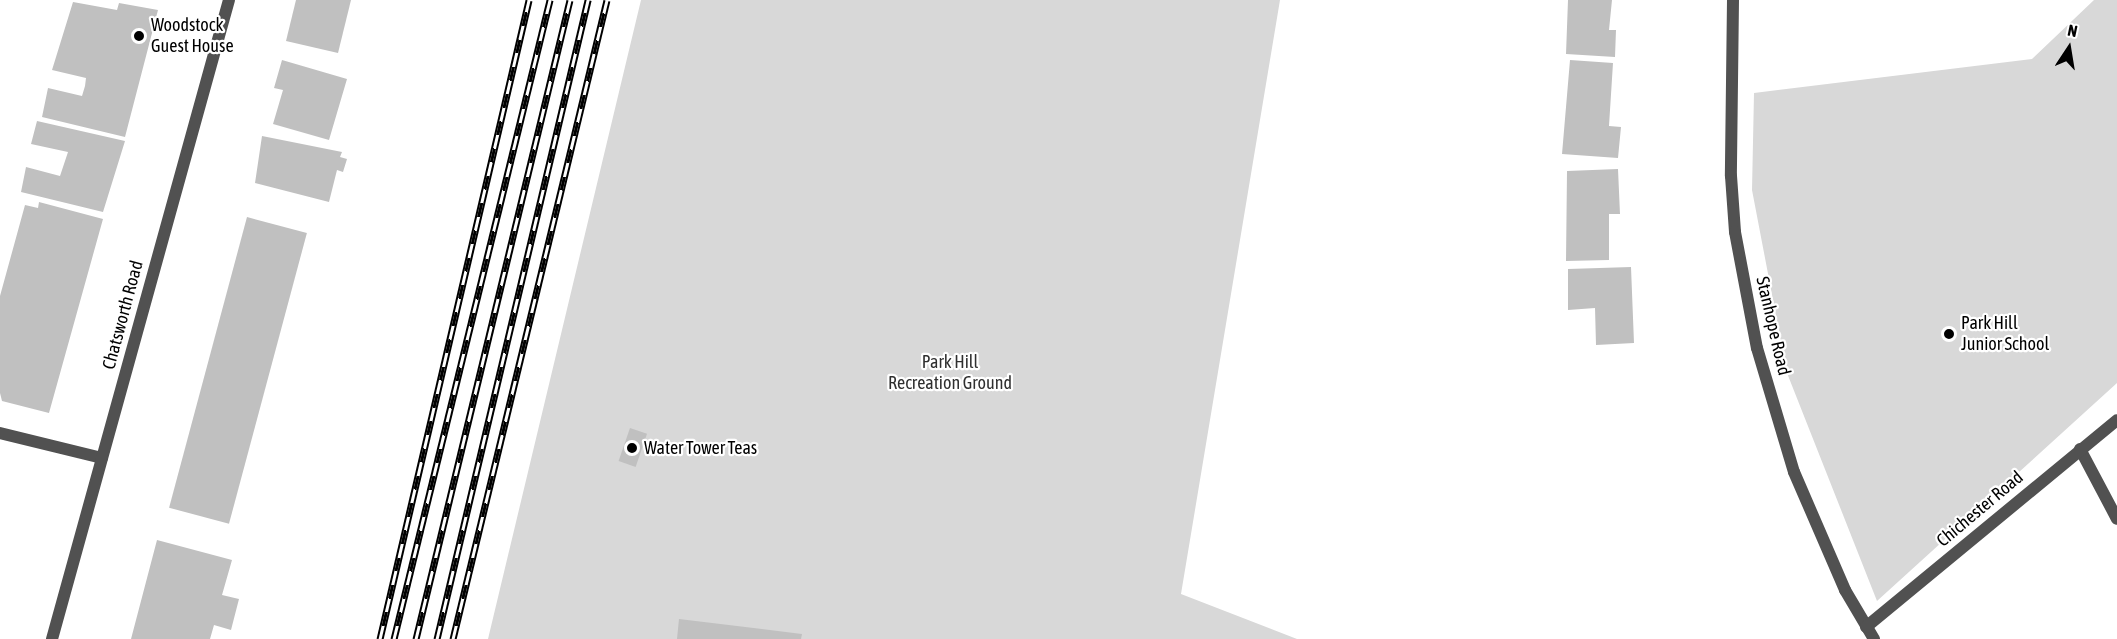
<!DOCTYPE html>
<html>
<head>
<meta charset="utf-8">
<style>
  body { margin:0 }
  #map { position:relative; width:2117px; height:639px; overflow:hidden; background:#fff; font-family:"Asap Condensed",sans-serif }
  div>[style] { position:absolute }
  .green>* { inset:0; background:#d8d8d8 }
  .building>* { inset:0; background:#c0c0c0; transform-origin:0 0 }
  .minor>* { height:12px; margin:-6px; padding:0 6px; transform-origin:6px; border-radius:6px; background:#515151 }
  .rail>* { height:7px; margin-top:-3.5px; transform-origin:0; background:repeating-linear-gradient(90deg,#fff 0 14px,#000 0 28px); box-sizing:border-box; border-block:2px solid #000 }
  .dots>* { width:16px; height:16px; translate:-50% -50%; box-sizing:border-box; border:3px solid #fff; border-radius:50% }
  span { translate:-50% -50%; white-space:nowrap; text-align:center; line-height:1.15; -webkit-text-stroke:4.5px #fff; paint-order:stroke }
  .poi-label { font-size:18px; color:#000 }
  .left { translate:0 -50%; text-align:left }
  .street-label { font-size:18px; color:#000 }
  .park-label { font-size:18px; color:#2f2f2f }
  .north { position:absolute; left:2039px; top:18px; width:60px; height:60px; -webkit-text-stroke:4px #fff; paint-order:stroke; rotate:12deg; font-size:16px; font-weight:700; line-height:24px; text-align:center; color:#000 }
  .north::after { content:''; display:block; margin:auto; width:21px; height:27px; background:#000; clip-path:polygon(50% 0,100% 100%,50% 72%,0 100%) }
</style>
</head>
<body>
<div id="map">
  <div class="green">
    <i style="clip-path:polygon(641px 0,1280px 0,1181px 594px,1297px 639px,488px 639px)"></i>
    <i style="clip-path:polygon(2094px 0,2117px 0,2117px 383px,1877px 601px,1787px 373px,1752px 190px,1754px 93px,2032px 59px)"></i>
  </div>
  <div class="building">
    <i style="clip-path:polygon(296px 0,351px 0,338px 53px,286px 41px)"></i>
    <i style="clip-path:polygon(1568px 0,1612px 0,1609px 30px,1616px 30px,1615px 57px,1566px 54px)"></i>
    <i style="clip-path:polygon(73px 2px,117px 10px,119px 3px,158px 10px,125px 137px,42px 117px,48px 88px,82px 96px,85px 86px,86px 78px,52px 70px)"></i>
    <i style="clip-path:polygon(282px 60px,347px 79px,329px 140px,273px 124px,283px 90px,274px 88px)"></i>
    <i style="clip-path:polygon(1570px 60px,1613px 63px,1609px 126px,1621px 127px,1618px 158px,1562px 154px)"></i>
    <i style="clip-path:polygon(37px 121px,125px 141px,103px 212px,21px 192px,26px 167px,60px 176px,68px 152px,31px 144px)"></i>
    <i style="clip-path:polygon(262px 136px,342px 152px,340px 157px,347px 159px,343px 172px,337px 170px,329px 202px,255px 183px)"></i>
    <i style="clip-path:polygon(1618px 169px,1620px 214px,1609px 214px,1609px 260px,1566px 261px,1567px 171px)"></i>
    <i style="clip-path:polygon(39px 202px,103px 219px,49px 413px,2px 401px,0 393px,0 296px,25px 205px,38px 208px)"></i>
    <i style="left:247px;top:217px;width:62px;height:301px;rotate:15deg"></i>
    <i style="clip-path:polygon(1631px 267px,1634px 343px,1596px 345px,1595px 308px,1568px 310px,1568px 269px)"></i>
    <i style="left:630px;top:428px;width:18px;height:35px;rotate:19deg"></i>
    <i style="clip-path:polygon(157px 540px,232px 560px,222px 595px,239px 599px,231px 630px,214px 625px,210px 639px,131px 639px)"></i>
    <i style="clip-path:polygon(679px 619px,802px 634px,801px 639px,677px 639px)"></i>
  </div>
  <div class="minor">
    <i style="left:1733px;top:0;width:176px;rotate:90.7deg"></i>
    <i style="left:1731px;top:176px;width:56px;rotate:85.9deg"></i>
    <i style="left:1735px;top:232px;width:118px;rotate:79.3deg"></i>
    <i style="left:1757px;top:348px;width:129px;rotate:73.4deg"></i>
    <i style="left:1794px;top:472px;width:129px;rotate:66.6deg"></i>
    <i style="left:1845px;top:590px;width:57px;rotate:59.4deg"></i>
    <i style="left:0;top:433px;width:105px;rotate:13.8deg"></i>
    <i style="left:2080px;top:449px;width:79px;rotate:62.1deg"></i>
    <i style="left:1866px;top:627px;width:325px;rotate:-39.5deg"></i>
    <i style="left:52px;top:639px;width:663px;rotate:-74.52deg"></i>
  </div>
  <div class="rail">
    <i style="left:380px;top:639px;width:656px;rotate:-76.87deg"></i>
    <i style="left:394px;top:639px;width:658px;rotate:-76.28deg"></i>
    <i style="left:416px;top:639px;width:657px;rotate:-76.45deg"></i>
    <i style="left:437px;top:639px;width:657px;rotate:-76.7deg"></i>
    <i style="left:453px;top:639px;width:657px;rotate:-76.45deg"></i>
  </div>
  <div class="dots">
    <i style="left:139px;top:36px;background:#000"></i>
    <i style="left:1949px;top:334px;background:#000"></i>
    <i style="left:632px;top:448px;background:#000"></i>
  </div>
  <div class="poi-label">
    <span class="left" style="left:151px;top:36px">Woodstock<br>Guest House</span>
    <span class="left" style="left:1961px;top:334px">Park Hill<br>Junior School</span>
    <span class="left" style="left:644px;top:448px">Water Tower Teas</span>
  </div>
  <div class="street-label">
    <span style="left:123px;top:315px;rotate:-75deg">Chatsworth Road</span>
    <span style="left:1773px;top:326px;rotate:77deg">Stanhope Road</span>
    <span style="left:1980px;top:509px;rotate:-40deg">Chichester Road</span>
  </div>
  <div class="park-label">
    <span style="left:950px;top:373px">Park Hill<br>Recreation Ground</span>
  </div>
  <div class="north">N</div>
</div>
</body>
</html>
